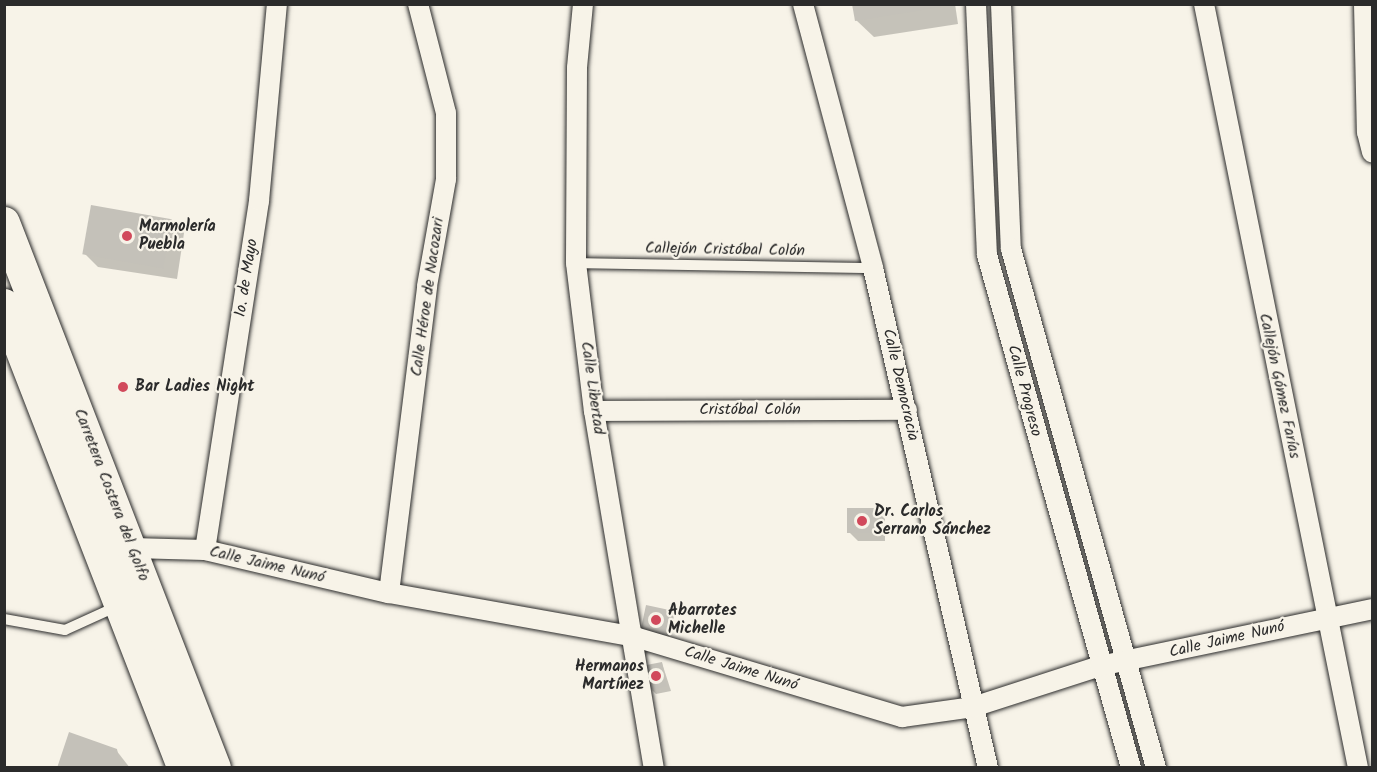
<!DOCTYPE html>
<html>
<head>
<meta charset="utf-8">
<style>
  body { margin:0 }
  #map { position:relative; width:1377px; height:772px; overflow:hidden; background:#f7f3e8; font-family:Kalam,sans-serif }
  div>[style] { position:absolute }
  .shadow>* { inset:0; background:#0003 }
  .building>* { inset:0; background:#c4c1b9; transform-origin:0 0 }
  .roads { filter:drop-shadow(0 0 2px #2b2b2b) drop-shadow(0 0 2px #2b2b2b) }
  .lane>* { height:10px; margin:-5px; padding:0 5px; transform-origin:5px; border-radius:5px; background:#f7f3e8 }
  .street>* { height:20px; margin:-10px; padding:0 10px; transform-origin:10px; border-radius:10px; background:#f7f3e8 }
  .primary>* { height:32px; margin:-16px; padding:0 16px; transform-origin:16px; border-radius:16px; background:#f7f3e8 }
  .dots>* { width:16px; height:16px; translate:-50% -50%; box-sizing:border-box; border:3px solid #f7f3e8; border-radius:50% }
  span { translate:-50% -50%; white-space:nowrap; text-align:center; line-height:1.15; -webkit-text-stroke:4.5px #f7f3e8; paint-order:stroke }
  .poi-label { font-size:16px; color:#2b2b2b; font-weight:700 }
  .left { translate:0 -50%; text-align:left }
  .right { translate:-100% -50%; text-align:right }
  .street-label { font-size:16px; color:#2b2b2b }
  .frame { position:absolute; inset:0; border:6px solid #2b2b2b; pointer-events:none }
</style>
</head>
<body>
<div id="map">
  <div class="shadow">
    <i style="clip-path:polygon(854px 4px,955px 4px,958px 24px,874px 37px,856px 20px)"></i>
    <i style="clip-path:polygon(171px 220px,184px 233px,177px 279px,98px 267px,84px 253px)"></i>
    <i style="clip-path:polygon(876px 510px,885px 519px,885px 541px,858px 541px,849px 532px)"></i>
    <i style="clip-path:polygon(669px 612px,674px 616px,669px 637px,643px 629px)"></i>
    <i style="clip-path:polygon(662px 663px,671px 691px,656px 694px,652px 690px)"></i>
    <i style="clip-path:polygon(116px 750px,130px 768px,58px 768px)"></i>
  </div>
  <div class="building">
    <i style="clip-path:polygon(852px 4px,941px 4px,941px 7px,855px 21px)"></i>
    <i style="left:91px;top:205px;width:82px;height:50px;rotate:10deg"></i>
    <i style="left:847px;top:508px;width:30px;height:25px"></i>
    <i style="left:646px;top:605px;width:25px;height:25px;rotate:12deg"></i>
    <i style="left:662px;top:662px;width:25px;height:17px;rotate:79deg"></i>
    <i style="clip-path:polygon(69px 732px,117px 749px,121px 768px,57px 768px)"></i>
  </div>
  <div class="roads">
    <div class="lane">
      <i style="left:576px;top:263px;width:297px;rotate:1deg"></i>
      <i style="left:4px;top:619px;width:62px;rotate:10.2deg"></i>
      <i style="left:65px;top:630px;width:58px;rotate:-24.4deg"></i>
    </div>
    <div class="street">
      <i style="left:583px;top:4px;width:64px;rotate:95.4deg"></i>
      <i style="left:577px;top:68px;width:195px;rotate:90.3deg"></i>
      <i style="left:576px;top:263px;width:149px;rotate:83.1deg"></i>
      <i style="left:594px;top:411px;width:362px;rotate:80.5deg"></i>
      <i style="left:803px;top:4px;width:273px;rotate:75.1deg"></i>
      <i style="left:873px;top:268px;width:513px;rotate:77.05deg"></i>
      <i style="left:976px;top:4px;width:251px;rotate:87.5deg"></i>
      <i style="left:987px;top:255px;width:533px;rotate:74.32deg"></i>
      <i style="left:1001px;top:4px;width:245px;rotate:87.7deg"></i>
      <i style="left:1011px;top:249px;width:539px;rotate:74.39deg"></i>
      <i style="left:1204px;top:4px;width:779px;rotate:78.6deg"></i>
      <i style="left:1364px;top:4px;width:128px;rotate:88.7deg"></i>
      <i style="left:1367px;top:132px;width:21px;rotate:76deg"></i>
      <i style="left:594px;top:411px;width:313px;rotate:-0.2deg"></i>
      <i style="left:205px;top:550px;width:353px;rotate:-81.2deg"></i>
      <i style="left:259px;top:201px;width:198px;rotate:-84.8deg"></i>
      <i style="left:123px;top:552px;width:10px;rotate:-24deg"></i>
      <i style="left:132px;top:548px;width:73px;rotate:1.6deg"></i>
      <i style="left:205px;top:550px;width:189px;rotate:13.2deg"></i>
      <i style="left:389px;top:593px;width:250px;rotate:10.1deg"></i>
      <i style="left:635px;top:637px;width:279px;rotate:16.7deg"></i>
      <i style="left:902px;top:717px;width:72px;rotate:-8deg"></i>
      <i style="left:973px;top:707px;width:133px;rotate:-17.9deg"></i>
      <i style="left:1100px;top:666px;width:278px;rotate:-11.8deg"></i>
      <i style="left:389px;top:593px;width:309px;rotate:-82.9deg"></i>
      <i style="left:427px;top:286px;width:109px;rotate:-79.9deg"></i>
      <i style="left:446px;top:179px;width:66px;rotate:-90deg"></i>
      <i style="left:446px;top:113px;width:113px;rotate:-104.4deg"></i>
    </div>
    <div class="primary">
      <i style="left:4px;top:223px;width:584px;rotate:68.84deg"></i>
      <i style="left:4px;top:305px;width:497px;rotate:68.8deg"></i>
    </div>
  </div>
  <div class="dots">
    <i style="left:127px;top:236px;background:#d1495b"></i>
    <i style="left:123px;top:387px;background:#d1495b"></i>
    <i style="left:862px;top:521px;background:#d1495b"></i>
    <i style="left:656px;top:620px;background:#d1495b"></i>
    <i style="left:656px;top:676px;background:#d1495b"></i>
  </div>
  <div class="poi-label">
    <span class="left" style="left:139px;top:236px">Marmolería<br>Puebla</span>
    <span class="left" style="left:135px;top:387px">Bar Ladies Night</span>
    <span class="left" style="left:874px;top:521px">Dr. Carlos<br>Serrano Sánchez</span>
    <span class="left" style="left:668px;top:620px">Abarrotes<br>Michelle</span>
    <span class="right" style="left:644px;top:676px">Hermanos<br>Martínez</span>
  </div>
  <div class="street-label">
    <span style="left:725px;top:250px;rotate:1deg">Callejón Cristóbal Colón</span>
    <span style="left:247px;top:278px;rotate:-81deg">1o. de Mayo</span>
    <span style="left:428px;top:297px;rotate:-82deg">Calle Héroe de Nacozari</span>
    <span style="left:900px;top:385px;rotate:77deg">Calle Democracia</span>
    <span style="left:1279px;top:386px;rotate:78deg">Callejón Gómez Farías</span>
    <span style="left:592px;top:388px;rotate:82deg">Calle Libertad</span>
    <span style="left:1024px;top:391px;rotate:75deg">Calle Progreso</span>
    <span style="left:750px;top:410px">Cristóbal Colón</span>
    <span style="left:111px;top:495px;rotate:69deg">Carretera Costera del Golfo</span>
    <span style="left:267px;top:565px;rotate:13deg">Calle Jaime Nunó</span>
    <span style="left:1227px;top:640px;rotate:-13deg">Calle Jaime Nunó</span>
    <span style="left:741px;top:669px;rotate:17deg">Calle Jaime Nunó</span>
  </div>
  <div class="frame"></div>
</div>
</body>
</html>
